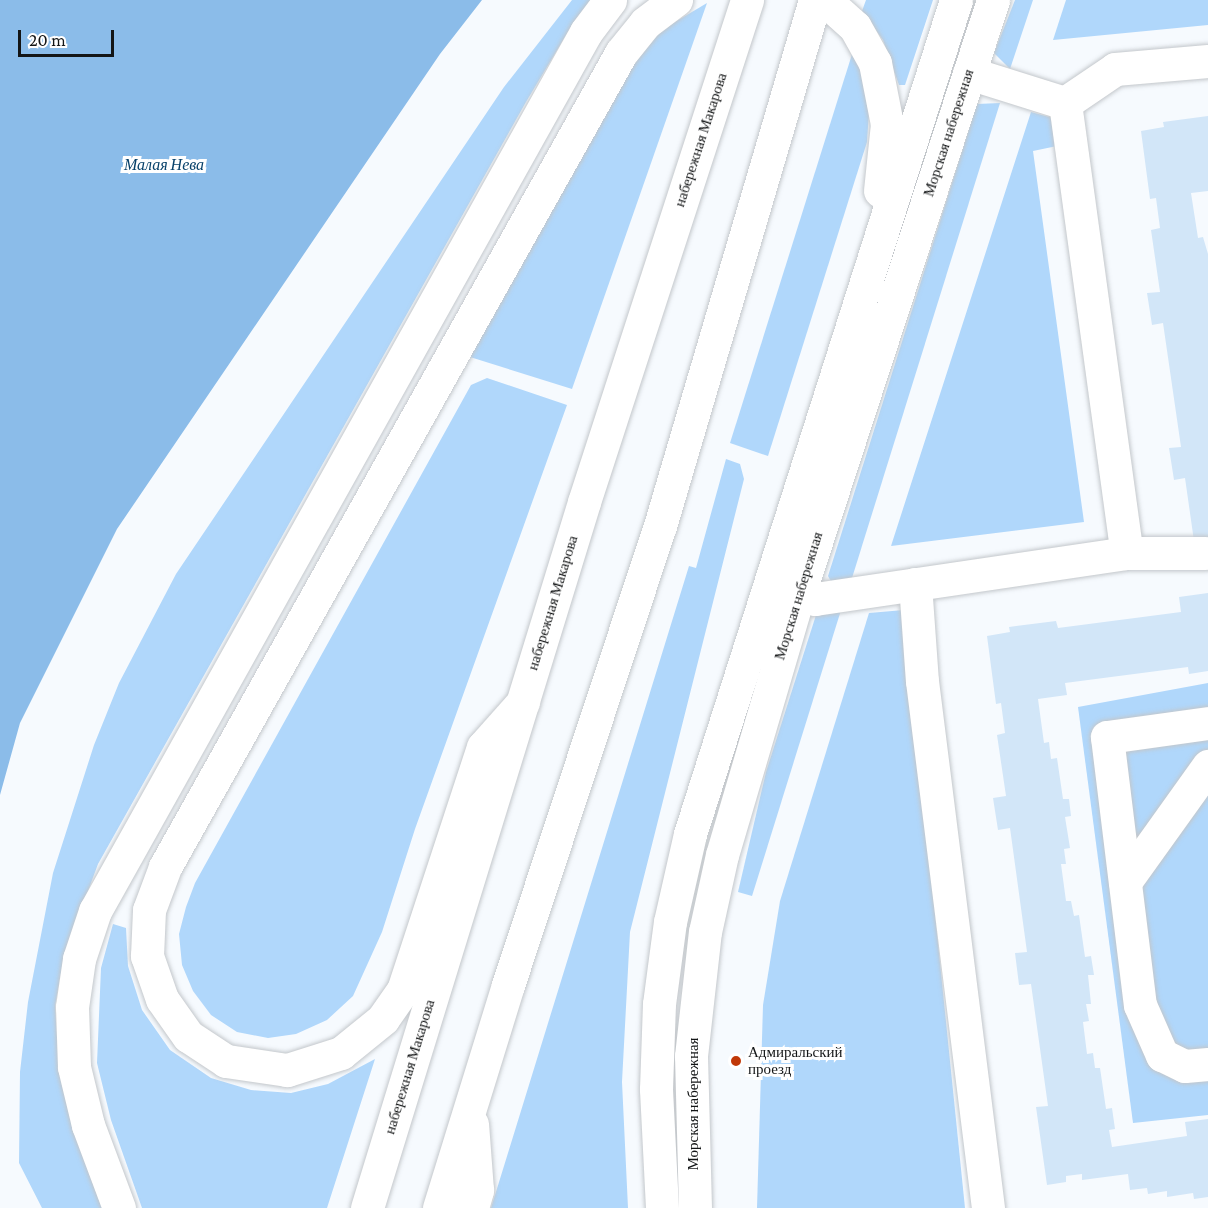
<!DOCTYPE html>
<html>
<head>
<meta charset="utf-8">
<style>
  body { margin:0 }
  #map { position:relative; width:1208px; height:1208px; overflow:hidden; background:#f6fafe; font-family:"Crimson Pro",serif }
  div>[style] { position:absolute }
  .green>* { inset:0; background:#b0d7fb }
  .water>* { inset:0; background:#8bbce9 }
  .building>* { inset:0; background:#d2e6f8 }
  .roads { filter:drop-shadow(0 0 2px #c3c7cb) drop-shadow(0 0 2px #c3c7cb) }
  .minor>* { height:33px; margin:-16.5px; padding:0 16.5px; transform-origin:16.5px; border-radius:16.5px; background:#fff }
  .major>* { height:33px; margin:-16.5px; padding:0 16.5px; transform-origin:16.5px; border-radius:16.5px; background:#fff }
  .dots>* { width:16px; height:16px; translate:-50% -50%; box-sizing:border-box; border:3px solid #fff; border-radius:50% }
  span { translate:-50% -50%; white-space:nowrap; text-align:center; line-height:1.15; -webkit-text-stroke:6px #fff; paint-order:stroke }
  .street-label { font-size:15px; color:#131516 }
  .poi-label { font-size:15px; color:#131516 }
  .left { translate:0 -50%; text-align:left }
  .water-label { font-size:16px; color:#07416a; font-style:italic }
  .scale { position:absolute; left:18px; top:30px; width:96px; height:27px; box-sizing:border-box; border:3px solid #131516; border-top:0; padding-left:8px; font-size:18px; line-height:21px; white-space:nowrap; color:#131516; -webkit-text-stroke:4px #fff; paint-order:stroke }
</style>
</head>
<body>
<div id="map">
  <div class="green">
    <i style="clip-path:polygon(572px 0,592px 0,575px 20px,526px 102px,98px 864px,64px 956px,55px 1006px,59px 1069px,103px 1208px,42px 1208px,19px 1163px,20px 1072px,28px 1002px,53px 873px,94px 745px,119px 683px,176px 574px,504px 87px)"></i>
    <i style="clip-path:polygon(866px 0,933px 0,905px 85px,899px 85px,883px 40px,862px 11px)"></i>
    <i style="clip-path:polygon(1015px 0,1033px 0,1010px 69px,994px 53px)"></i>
    <i style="clip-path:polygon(1066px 0,1208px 0,1208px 25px,1053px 40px)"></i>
    <i style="clip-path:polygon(707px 3px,572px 389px,470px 357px,634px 62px,655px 34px)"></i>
    <i style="clip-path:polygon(853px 51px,864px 80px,869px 112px,867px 142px,768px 456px,730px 443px)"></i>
    <i style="clip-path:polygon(1000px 103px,852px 578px,832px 583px,828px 576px,977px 104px)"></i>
    <i style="clip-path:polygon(1031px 112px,1053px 118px,1057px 146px,1033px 151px,1084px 522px,891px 546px)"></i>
    <i style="clip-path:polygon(487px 378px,567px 405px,415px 829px,382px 932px,353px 996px,327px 1020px,296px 1034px,268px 1038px,237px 1032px,211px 1015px,193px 991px,182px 965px,179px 934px,186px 907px,195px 883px,471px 385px)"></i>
    <i style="clip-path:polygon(726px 459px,740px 464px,744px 479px,630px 932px,622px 1082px,628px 1208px,491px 1208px,689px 566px,696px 568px)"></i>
    <i style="clip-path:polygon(842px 607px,752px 896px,738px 892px,766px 772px,816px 615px)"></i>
    <i style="clip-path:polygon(904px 610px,965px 1208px,757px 1208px,763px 1005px,780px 901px,869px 613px)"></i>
    <i style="clip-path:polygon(1208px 683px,1208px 1115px,1133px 1123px,1078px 707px)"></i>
    <i style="clip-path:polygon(113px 924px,126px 928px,128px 966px,142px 1010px,170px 1050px,211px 1078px,251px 1090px,291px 1093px,328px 1084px,375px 1059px,327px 1208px,142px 1208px,111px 1120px,97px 1063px,101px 968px)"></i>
  </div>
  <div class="water">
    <i style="clip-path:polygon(0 0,482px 0,440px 54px,117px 529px,20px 723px,0 795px)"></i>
  </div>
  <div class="building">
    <i style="clip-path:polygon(1208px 116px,1208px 191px,1191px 193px,1198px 238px,1203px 237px,1208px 254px,1208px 539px,1194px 541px,1185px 478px,1174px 480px,1169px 448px,1181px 447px,1163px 323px,1152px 325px,1147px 293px,1160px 292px,1151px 230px,1160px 228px,1156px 198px,1150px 199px,1141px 131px,1164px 127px,1163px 122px)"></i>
    <i style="clip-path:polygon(1208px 593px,1208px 671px,1189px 674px,1188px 667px,1065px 683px,1067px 695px,1038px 699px,1044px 743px,1049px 742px,1051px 759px,1057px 758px,1063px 799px,1069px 799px,1071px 816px,1065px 817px,1070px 848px,1064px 849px,1066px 864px,1061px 864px,1066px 901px,1071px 901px,1074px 916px,1079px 915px,1085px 957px,1091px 956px,1094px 975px,1088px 975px,1091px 1004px,1086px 1004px,1089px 1021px,1083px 1022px,1087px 1054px,1093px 1053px,1095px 1068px,1100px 1068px,1106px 1109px,1112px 1108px,1115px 1129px,1109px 1130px,1112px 1147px,1187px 1136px,1185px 1122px,1208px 1119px,1208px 1197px,1194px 1199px,1193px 1193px,1167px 1197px,1167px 1191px,1148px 1194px,1147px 1188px,1130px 1190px,1128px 1174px,1082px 1180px,1082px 1174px,1066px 1176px,1066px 1182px,1047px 1185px,1036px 1107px,1048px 1106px,1031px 984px,1019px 985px,1015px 953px,1027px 952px,1010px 828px,998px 830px,993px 798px,1006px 796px,997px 735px,1005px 733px,1001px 703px,996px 704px,987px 636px,1010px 632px,1009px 627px,1056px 621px,1058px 628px,1181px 612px,1179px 597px)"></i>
  </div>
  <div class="roads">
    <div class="minor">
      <i style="left:969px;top:73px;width:101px;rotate:17.4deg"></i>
      <i style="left:1065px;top:103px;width:60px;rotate:-34.2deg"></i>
      <i style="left:1115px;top:69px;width:93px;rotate:-4.9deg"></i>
      <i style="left:1065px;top:103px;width:454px;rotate:82.2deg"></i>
      <i style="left:915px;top:584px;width:97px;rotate:85.9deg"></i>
      <i style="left:922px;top:681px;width:531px;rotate:82.86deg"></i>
      <i style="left:799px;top:594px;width:17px;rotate:17deg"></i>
      <i style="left:815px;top:599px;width:315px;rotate:-8.4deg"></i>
      <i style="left:1127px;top:553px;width:78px"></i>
      <i style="left:1208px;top:723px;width:102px;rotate:172.1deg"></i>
      <i style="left:1107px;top:737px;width:270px;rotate:83deg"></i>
      <i style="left:1140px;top:1005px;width:55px;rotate:66.3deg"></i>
      <i style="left:1162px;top:1055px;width:25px;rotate:26deg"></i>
      <i style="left:1185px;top:1066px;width:23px;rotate:-5deg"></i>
      <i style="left:1125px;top:882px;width:143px;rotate:-54.4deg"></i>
    </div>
    <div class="major">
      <i style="left:825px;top:0;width:40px;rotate:42deg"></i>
      <i style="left:855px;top:27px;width:41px;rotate:60.9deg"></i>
      <i style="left:875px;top:63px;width:62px;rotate:78.9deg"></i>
      <i style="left:887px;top:124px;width:67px;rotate:96deg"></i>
      <i style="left:523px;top:702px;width:60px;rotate:131.6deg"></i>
      <i style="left:483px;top:747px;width:256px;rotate:108.2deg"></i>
      <i style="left:403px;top:990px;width:35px;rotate:125deg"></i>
      <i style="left:383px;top:1019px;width:54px;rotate:141deg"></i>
      <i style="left:341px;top:1053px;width:57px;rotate:162.5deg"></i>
      <i style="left:287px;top:1070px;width:62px;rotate:-171.6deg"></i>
      <i style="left:226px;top:1061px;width:45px;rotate:-146.7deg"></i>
      <i style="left:188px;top:1036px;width:45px;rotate:-125.1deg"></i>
      <i style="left:162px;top:999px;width:46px;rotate:-109.2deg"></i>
      <i style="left:147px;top:956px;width:46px;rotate:-87.5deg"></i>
      <i style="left:149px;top:910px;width:46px;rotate:-69.6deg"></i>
      <i style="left:165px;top:867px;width:933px;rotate:-60.74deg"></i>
      <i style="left:621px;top:53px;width:38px;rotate:-51deg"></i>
      <i style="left:645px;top:23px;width:39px;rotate:-37deg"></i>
      <i style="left:119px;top:1208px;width:89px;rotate:-110.5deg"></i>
      <i style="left:88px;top:1125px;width:60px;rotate:-103.6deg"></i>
      <i style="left:74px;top:1067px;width:60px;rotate:-91.9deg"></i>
      <i style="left:72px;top:1007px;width:49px;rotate:-81.7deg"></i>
      <i style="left:79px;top:959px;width:51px;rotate:-71.6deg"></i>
      <i style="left:95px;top:911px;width:1007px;rotate:-60.81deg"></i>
      <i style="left:586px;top:32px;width:40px;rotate:-53deg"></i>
      <i style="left:367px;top:1208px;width:739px;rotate:-72.91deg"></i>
      <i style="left:584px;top:502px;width:528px;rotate:-72.01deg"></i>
      <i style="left:439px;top:1208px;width:233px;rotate:-72.8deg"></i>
      <i style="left:508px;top:985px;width:484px;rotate:-71.7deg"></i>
      <i style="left:660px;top:526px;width:548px;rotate:-73.58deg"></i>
      <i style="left:472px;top:1208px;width:19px;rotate:-74deg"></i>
      <i style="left:477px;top:1190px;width:66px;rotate:-94.3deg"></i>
      <i style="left:662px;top:1208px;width:119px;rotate:-92.9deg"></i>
      <i style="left:656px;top:1089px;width:85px;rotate:-88deg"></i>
      <i style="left:659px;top:1004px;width:83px;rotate:-82.4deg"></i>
      <i style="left:670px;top:922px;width:90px;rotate:-77.2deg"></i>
      <i style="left:690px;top:834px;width:875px;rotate:-72.31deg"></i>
      <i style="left:695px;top:1208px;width:152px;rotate:-91.5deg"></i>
      <i style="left:691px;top:1056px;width:125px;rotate:-83.6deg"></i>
      <i style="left:705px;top:932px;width:79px;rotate:-77.6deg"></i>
      <i style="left:722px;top:855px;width:272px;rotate:-73.6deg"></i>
      <i style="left:799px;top:594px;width:625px;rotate:-71.91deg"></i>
    </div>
  </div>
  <div class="dots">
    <i style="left:736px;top:1061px;background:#c03808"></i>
  </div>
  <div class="street-label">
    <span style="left:949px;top:133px;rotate:-72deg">Морская набережная</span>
    <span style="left:701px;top:140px;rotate:-72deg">набережная Макарова</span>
    <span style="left:799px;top:596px;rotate:-73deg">Морская набережная</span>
    <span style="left:553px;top:603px;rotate:-73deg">набережная Макарова</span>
    <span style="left:410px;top:1067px;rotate:-73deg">набережная Макарова</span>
    <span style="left:694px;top:1104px;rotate:-90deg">Морская набережная</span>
  </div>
  <div class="poi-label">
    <span class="left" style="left:748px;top:1061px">Адмиральский<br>проезд</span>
  </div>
  <div class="water-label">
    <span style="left:164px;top:165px">Малая Нева</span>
  </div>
  <div class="scale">20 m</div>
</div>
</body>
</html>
